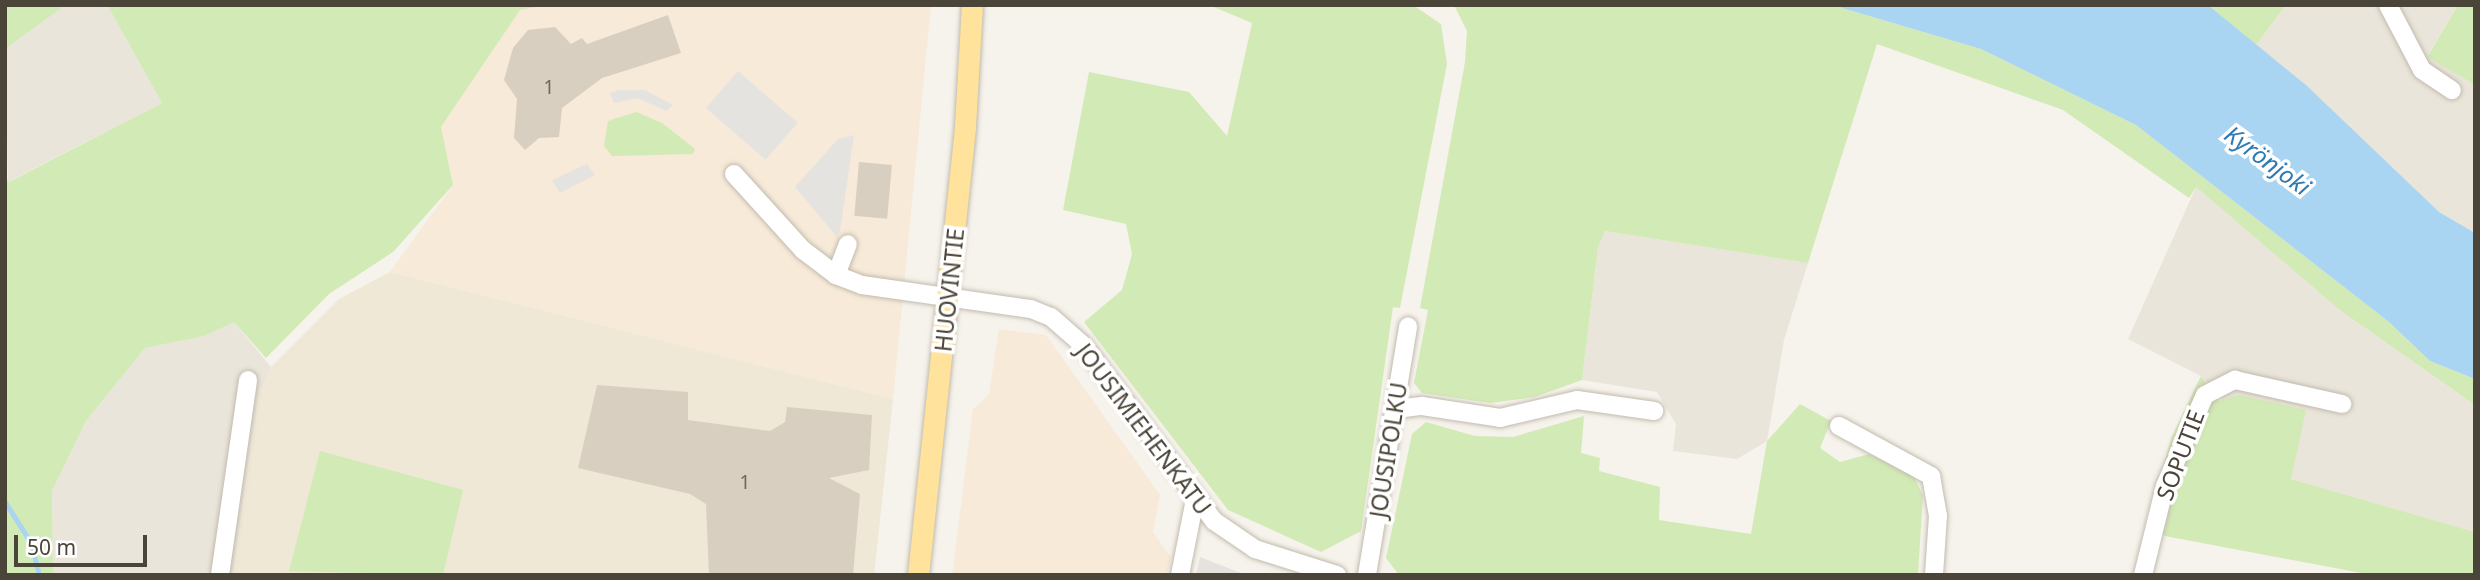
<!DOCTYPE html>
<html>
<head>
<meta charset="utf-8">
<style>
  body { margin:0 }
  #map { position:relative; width:2480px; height:580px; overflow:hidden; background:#f6f3ec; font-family:"Noto Sans",sans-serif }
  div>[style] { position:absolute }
  .residential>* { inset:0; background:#eae5da }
  .commercial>* { inset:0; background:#f7ead8 }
  .industrial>* { inset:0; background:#e6e2dd }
  .education>* { inset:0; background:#efe8d6 }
  .green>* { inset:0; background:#d2eab5 }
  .parking>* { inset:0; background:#e5e3e0; transform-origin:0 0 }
  .water>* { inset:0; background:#a9d4f2 }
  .stream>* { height:5px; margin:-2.5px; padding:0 2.5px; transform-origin:2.5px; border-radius:2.5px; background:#a9d4f2 }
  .building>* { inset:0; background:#d8cfc1; transform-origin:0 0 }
  .roads { filter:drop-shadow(0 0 2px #c2bbae) drop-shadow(0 0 2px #c2bbae) }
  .minor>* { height:18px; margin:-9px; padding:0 9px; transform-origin:9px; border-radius:9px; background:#fff }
  .major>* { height:21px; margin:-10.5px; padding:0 10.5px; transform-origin:10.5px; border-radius:10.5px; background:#ffe39c }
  span { translate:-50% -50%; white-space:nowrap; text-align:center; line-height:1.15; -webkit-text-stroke:7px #fff; paint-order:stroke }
  .number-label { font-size:19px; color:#6e675b }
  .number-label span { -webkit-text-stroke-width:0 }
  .street-label { font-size:23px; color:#4b4439 }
  .water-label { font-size:24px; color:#2e7ab2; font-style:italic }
  .frame { position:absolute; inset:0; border:7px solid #4b4439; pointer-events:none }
  .scale { position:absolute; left:14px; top:535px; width:133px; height:32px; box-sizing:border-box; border:4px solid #4b4439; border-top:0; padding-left:9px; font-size:21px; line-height:24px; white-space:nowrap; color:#4b4439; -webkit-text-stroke:5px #fff; paint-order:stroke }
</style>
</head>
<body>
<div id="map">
  <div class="residential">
    <i style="clip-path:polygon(66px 5px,107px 5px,162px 103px,8px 182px,5px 49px)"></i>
    <i style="clip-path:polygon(2286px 5px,2458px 5px,2427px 56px,2475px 85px,2475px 233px,2439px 212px,2256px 45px)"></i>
    <i style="clip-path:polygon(2196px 187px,2341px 311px,2475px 405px,2475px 532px,2291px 479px,2201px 376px,2128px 339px)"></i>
    <i style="clip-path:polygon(1605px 231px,1808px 263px,1784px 340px,1767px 441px,1737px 459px,1673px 451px,1676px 424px,1657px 392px,1582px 380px,1598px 248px)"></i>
    <i style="clip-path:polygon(234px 322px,271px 367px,258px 398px,233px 575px,53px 575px,52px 491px,86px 421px,145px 348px,205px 336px)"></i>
  </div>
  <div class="commercial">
    <i style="clip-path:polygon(547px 5px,931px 5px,893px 399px,390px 272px,453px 185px,441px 127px,520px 9px)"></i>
    <i style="clip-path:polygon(999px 329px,1046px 335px,1160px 495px,1153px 532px,1171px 557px,1167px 575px,952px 575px,973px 409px,989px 394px)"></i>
  </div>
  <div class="industrial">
    <i style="clip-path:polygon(1200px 557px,1246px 575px,1196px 575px)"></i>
  </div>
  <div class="education">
    <i style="clip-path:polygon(390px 272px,893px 399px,874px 575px,233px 575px,258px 397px,271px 367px,339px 299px)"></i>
  </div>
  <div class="green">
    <i style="clip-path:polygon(5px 5px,66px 5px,5px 49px)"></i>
    <i style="clip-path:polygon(107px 5px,547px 5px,520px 10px,441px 127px,453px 185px,393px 252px,329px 294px,266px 358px,234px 322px,205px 336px,145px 348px,86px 421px,52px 491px,53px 575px,5px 575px,5px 177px,9px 182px,162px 103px)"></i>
    <i style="clip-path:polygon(1209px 5px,1413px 5px,1441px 24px,1447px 64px,1400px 308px,1393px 307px,1361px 531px,1321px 552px,1228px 510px,1084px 322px,1122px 290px,1132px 254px,1126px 224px,1063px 210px,1089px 72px,1189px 92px,1227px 136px,1252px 23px)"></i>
    <i style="clip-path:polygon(1454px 5px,1832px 5px,1981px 49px,2136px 125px,2389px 322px,2430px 361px,2475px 379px,2475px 405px,2341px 311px,2196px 187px,2189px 198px,2063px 110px,1877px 44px,1808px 263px,1605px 231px,1598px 248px,1582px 380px,1535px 397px,1490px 403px,1422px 393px,1414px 383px,1428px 310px,1420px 308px,1465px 62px,1467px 31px)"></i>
    <i style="clip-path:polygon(2208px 5px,2286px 5px,2256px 45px)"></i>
    <i style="clip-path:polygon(2458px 5px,2475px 5px,2475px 85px,2427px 57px)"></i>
    <i style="clip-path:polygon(636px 112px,662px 123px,695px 149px,693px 154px,612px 156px,604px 146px,608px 121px)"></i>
    <i style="clip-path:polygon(2201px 376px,2219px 401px,2239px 395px,2306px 410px,2291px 479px,2475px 532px,2475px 575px,2372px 575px,2165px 536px,2148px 523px,2171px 438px)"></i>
    <i style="clip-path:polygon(1800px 404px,1831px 421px,1820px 448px,1840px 462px,1869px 454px,1913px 475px,1923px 495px,1918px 575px,1399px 575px,1386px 558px,1412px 434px,1426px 422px,1475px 436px,1513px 437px,1584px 416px,1581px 453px,1600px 458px,1599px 471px,1660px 487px,1659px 520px,1751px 534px,1767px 441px)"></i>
    <i style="clip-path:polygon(320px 451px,463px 490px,443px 575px,289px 571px)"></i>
  </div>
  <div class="parking">
    <i style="left:738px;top:71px;width:79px;height:49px;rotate:41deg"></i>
    <i style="clip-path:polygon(619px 90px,645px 90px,673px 105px,666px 111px,638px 98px,614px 103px,610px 93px)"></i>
    <i style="clip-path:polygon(854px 135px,840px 231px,837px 237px,795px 187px,838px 139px)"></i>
    <i style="clip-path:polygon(587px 164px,595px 175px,560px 193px,552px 180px)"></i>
  </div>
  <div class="water">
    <i style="clip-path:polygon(1832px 5px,2208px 5px,2307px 86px,2439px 212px,2475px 233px,2475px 379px,2430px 361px,2389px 322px,2136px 125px,1981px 49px)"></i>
  </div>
  <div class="stream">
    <i style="left:5px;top:502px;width:49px;rotate:57.6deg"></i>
    <i style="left:31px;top:543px;width:33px;rotate:76deg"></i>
  </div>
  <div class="building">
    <i style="clip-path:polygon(668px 15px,681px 53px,602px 78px,562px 108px,559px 137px,539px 138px,525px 150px,514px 138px,517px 99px,504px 80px,513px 48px,528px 30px,555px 27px,571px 44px,582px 38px,587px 44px)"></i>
    <i style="left:859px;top:162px;width:33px;height:54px;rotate:5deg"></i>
    <i style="clip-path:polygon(597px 385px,688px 392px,688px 420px,770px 431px,785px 422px,787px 407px,872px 415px,869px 470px,829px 478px,860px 494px,853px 575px,709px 575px,706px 504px,690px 494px,578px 468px)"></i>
  </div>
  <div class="roads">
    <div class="minor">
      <i style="left:2388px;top:5px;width:73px;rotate:62.4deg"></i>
      <i style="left:2422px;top:70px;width:36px;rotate:34deg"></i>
      <i style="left:734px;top:174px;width:103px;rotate:47.8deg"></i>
      <i style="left:803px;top:250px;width:41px;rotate:37.1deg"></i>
      <i style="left:836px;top:275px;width:28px;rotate:21deg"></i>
      <i style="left:862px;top:285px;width:171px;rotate:8.1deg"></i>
      <i style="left:1031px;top:309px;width:22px;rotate:22deg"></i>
      <i style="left:1051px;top:317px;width:44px;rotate:41.3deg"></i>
      <i style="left:1084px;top:346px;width:218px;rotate:53.4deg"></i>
      <i style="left:1214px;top:521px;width:50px;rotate:34.3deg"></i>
      <i style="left:1255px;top:549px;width:86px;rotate:17.6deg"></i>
      <i style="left:836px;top:275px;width:33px;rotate:-69deg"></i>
      <i style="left:1396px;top:409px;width:26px;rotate:-7deg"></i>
      <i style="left:1422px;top:406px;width:79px;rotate:8.7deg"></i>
      <i style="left:1500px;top:418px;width:79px;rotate:-13.2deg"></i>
      <i style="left:1577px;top:400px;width:78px;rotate:8.1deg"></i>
      <i style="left:1839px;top:426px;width:105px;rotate:28.5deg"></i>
      <i style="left:1931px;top:476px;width:41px;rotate:80.1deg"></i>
      <i style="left:1938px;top:516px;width:59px;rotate:93.9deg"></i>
      <i style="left:220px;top:575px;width:197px;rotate:-81.8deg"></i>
      <i style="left:1180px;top:575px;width:77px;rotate:-78.8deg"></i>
      <i style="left:1367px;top:575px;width:252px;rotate:-80.6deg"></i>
      <i style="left:2143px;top:575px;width:92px;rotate:-76.1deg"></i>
      <i style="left:2165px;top:486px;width:99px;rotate:-66.3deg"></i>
      <i style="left:2205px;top:395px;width:34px;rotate:-27deg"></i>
      <i style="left:2235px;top:380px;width:110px;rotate:12.6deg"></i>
    </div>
    <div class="major">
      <i style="left:918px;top:575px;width:451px;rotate:-84deg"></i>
      <i style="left:965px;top:126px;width:121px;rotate:-86.7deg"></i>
    </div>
  </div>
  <div class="number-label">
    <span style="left:549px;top:88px">1</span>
    <span style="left:745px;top:483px">1</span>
  </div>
  <div class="street-label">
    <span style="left:949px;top:290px;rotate:-84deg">HUOVINTIE</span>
    <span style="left:1144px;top:429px;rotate:53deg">JOUSIMIEHENKATU</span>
    <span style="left:1388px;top:450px;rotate:-81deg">JOUSIPOLKU</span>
    <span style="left:2180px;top:455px;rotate:-69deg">SOPUTIE</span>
  </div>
  <div class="water-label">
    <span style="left:2268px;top:160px;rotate:36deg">Kyrönjoki</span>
  </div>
  <div class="frame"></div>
  <div class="scale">50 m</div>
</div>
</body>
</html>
